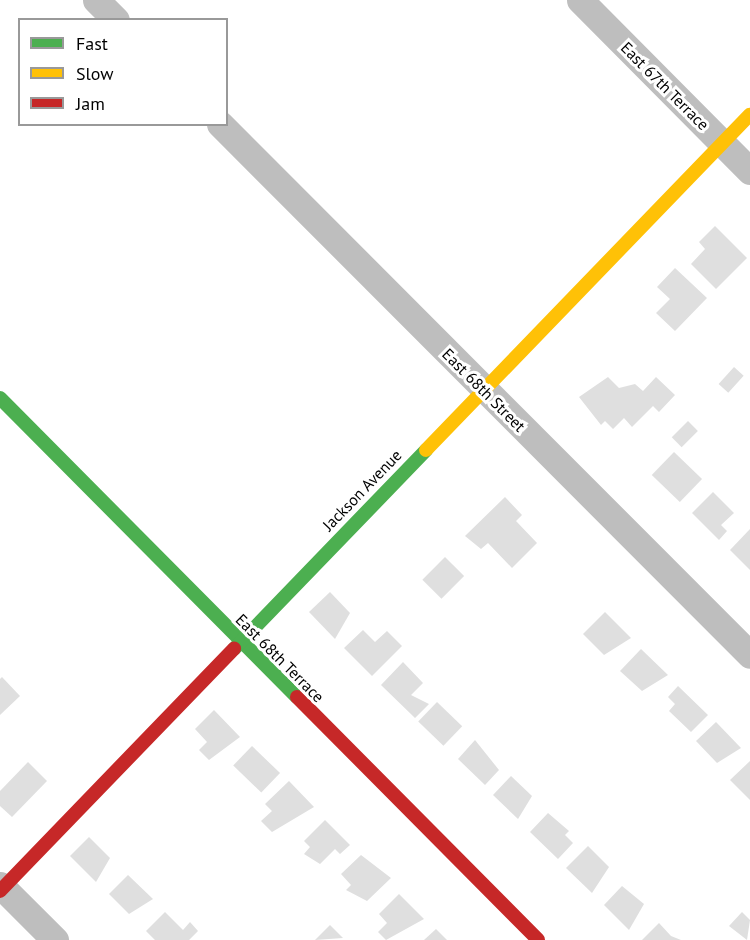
<!DOCTYPE html>
<html>
<head>
<meta charset="utf-8">
<style>
  body { margin:0 }
  #map { position:relative; width:750px; height:940px; overflow:hidden; background:#fff; font-family:"PT Sans",sans-serif }
  div>[style] { position:absolute }
  .building>* { inset:0; background:#dfdfdf; transform-origin:0 0 }
  .street>* { height:27px; margin:-13.5px; padding:0 13.5px; transform-origin:13.5px; border-radius:13.5px; background:#bebebe }
  .fast>* { height:14px; margin:-7px; padding:0 7px; transform-origin:7px; border-radius:7px; background:#4caf50 }
  .slow>* { height:14px; margin:-7px; padding:0 7px; transform-origin:7px; border-radius:7px; background:#ffc107 }
  .jam>* { height:14px; margin:-7px; padding:0 7px; transform-origin:7px; border-radius:7px; background:#c62828 }
  span { translate:-50% -50%; white-space:nowrap; text-align:center; line-height:1.15; -webkit-text-stroke:6px #fff; paint-order:stroke }
  .street-label { font-size:16px; color:#000 }
  .legend { position:absolute; left:18px; top:18px; width:210px; height:108px; box-sizing:border-box; background:#fff; border:2px solid #999; margin:0; padding:8px 10px; list-style:none; font-size:18px; color:#000 }
  .legend li { display:flex; align-items:center; gap:12px; height:30px }
  .legend b { width:30px; border:2px solid #999 }
</style>
</head>
<body>
<div id="map">
  <div class="building">
    <i style="clip-path:polygon(715px 226px,747px 258px,716px 289px,691px 264px,705px 249px,699px 242px)"></i>
    <i style="clip-path:polygon(675px 268px,707px 298px,675px 331px,656px 313px,670px 299px,657px 287px)"></i>
    <i style="left:734px;top:367px;width:13px;height:23px;rotate:42deg"></i>
    <i style="clip-path:polygon(608px 377px,619px 388px,635px 384px,643px 391px,656px 377px,675px 395px,659px 412px,653px 406px,632px 427px,624px 418px,613px 429px,605px 421px,601px 425px,579px 397px)"></i>
    <i style="left:688px;top:421px;width:14px;height:23px;rotate:45deg"></i>
    <i style="left:674px;top:452px;width:39px;height:32px;rotate:44deg"></i>
    <i style="clip-path:polygon(713px 492px,734px 513px,721px 525px,727px 531px,719px 540px,692px 513px)"></i>
    <i style="clip-path:polygon(505px 497px,522px 515px,516px 521px,537px 543px,512px 568px,488px 543px,481px 549px,465px 536px)"></i>
    <i style="clip-path:polygon(750px 529px,750px 570px,730px 550px)"></i>
    <i style="left:445px;top:557px;width:27px;height:32px;rotate:45deg"></i>
    <i style="clip-path:polygon(330px 592px,350px 613px,335px 639px,309px 612px)"></i>
    <i style="clip-path:polygon(605px 612px,631px 638px,604px 655px,583px 634px)"></i>
    <i style="clip-path:polygon(363px 630px,375px 642px,387px 631px,402px 646px,372px 676px,344px 648px)"></i>
    <i style="clip-path:polygon(641px 649px,668px 675px,642px 691px,620px 671px)"></i>
    <i style="clip-path:polygon(403px 662px,423px 683px,411px 695px,429px 704px,415px 718px,381px 685px)"></i>
    <i style="clip-path:polygon(2px 677px,20px 696px,0 715px,0 679px)"></i>
    <i style="clip-path:polygon(678px 686px,708px 715px,691px 732px,669px 711px,675px 704px,668px 697px)"></i>
    <i style="left:437px;top:702px;width:35px;height:27px;rotate:44deg"></i>
    <i style="clip-path:polygon(214px 710px,240px 737px,209px 760px,199px 750px,207px 742px,195px 729px)"></i>
    <i style="clip-path:polygon(716px 722px,741px 748px,717px 763px,696px 741px)"></i>
    <i style="clip-path:polygon(475px 740px,499px 770px,485px 785px,458px 759px)"></i>
    <i style="left:252px;top:746px;width:39px;height:27px;rotate:44deg"></i>
    <i style="clip-path:polygon(750px 761px,750px 800px,730px 780px)"></i>
    <i style="clip-path:polygon(28px 762px,47px 781px,12px 817px,0 806px,0 791px)"></i>
    <i style="clip-path:polygon(511px 776px,532px 796px,518px 819px,493px 795px)"></i>
    <i style="clip-path:polygon(289px 781px,314px 807px,272px 832px,261px 821px,272px 811px,265px 804px)"></i>
    <i style="clip-path:polygon(548px 813px,569px 831px,565px 835px,573px 843px,558px 859px,530px 832px)"></i>
    <i style="clip-path:polygon(325px 820px,350px 845px,340px 854px,335px 849px,320px 864px,304px 854px,310px 847px,304px 841px)"></i>
    <i style="clip-path:polygon(89px 837px,110px 858px,96px 882px,70px 856px)"></i>
    <i style="clip-path:polygon(588px 846px,609px 867px,592px 893px,566px 868px)"></i>
    <i style="clip-path:polygon(361px 855px,391px 878px,367px 901px,346px 890px,351px 885px,341px 874px)"></i>
    <i style="clip-path:polygon(128px 875px,153px 899px,129px 914px,109px 894px)"></i>
    <i style="clip-path:polygon(622px 886px,644px 904px,629px 930px,604px 905px)"></i>
    <i style="clip-path:polygon(399px 894px,424px 919px,386px 940px,378px 932px,387px 923px,379px 914px)"></i>
    <i style="clip-path:polygon(165px 912px,183px 930px,190px 922px,198px 931px,189px 940px,155px 940px,146px 931px)"></i>
    <i style="clip-path:polygon(742px 912px,750px 920px,747px 940px,729px 926px)"></i>
    <i style="clip-path:polygon(659px 923px,671px 936px,681px 940px,642px 940px)"></i>
    <i style="clip-path:polygon(330px 925px,343px 938px,315px 940px)"></i>
    <i style="clip-path:polygon(436px 929px,447px 940px,424px 940px)"></i>
  </div>
  <div class="street">
    <i style="left:96px;top:0;width:28px;rotate:45deg"></i>
    <i style="left:580px;top:0;width:241px;rotate:45.2deg"></i>
    <i style="left:220px;top:124px;width:750px;rotate:45.05deg"></i>
    <i style="left:0;top:885px;width:78px;rotate:45deg"></i>
  </div>
  <div class="fast">
    <i style="left:0;top:398px;width:421px;rotate:45.2deg"></i>
    <i style="left:234px;top:649px;width:277px;rotate:-46deg"></i>
  </div>
  <div class="slow">
    <i style="left:426px;top:450px;width:466px;rotate:-46deg"></i>
  </div>
  <div class="jam">
    <i style="left:297px;top:697px;width:342px;rotate:45.2deg"></i>
    <i style="left:0;top:891px;width:337px;rotate:-46deg"></i>
  </div>
  <div class="street-label">
    <span style="left:665px;top:86px;rotate:45deg">East 67th Terrace</span>
    <span style="left:484px;top:390px;rotate:45deg">East 68th Street</span>
    <span style="left:362px;top:490px;rotate:-46deg">Jackson Avenue</span>
    <span style="left:280px;top:658px;rotate:45deg">East 68th Terrace</span>
  </div>
  <ul class="legend">
  <li><b style="height:8px;background:#4caf50"></b>Fast</li>
  <li><b style="height:8px;background:#ffc107"></b>Slow</li>
  <li><b style="height:8px;background:#c62828"></b>Jam</li>
  </ul>
</div>
</body>
</html>
